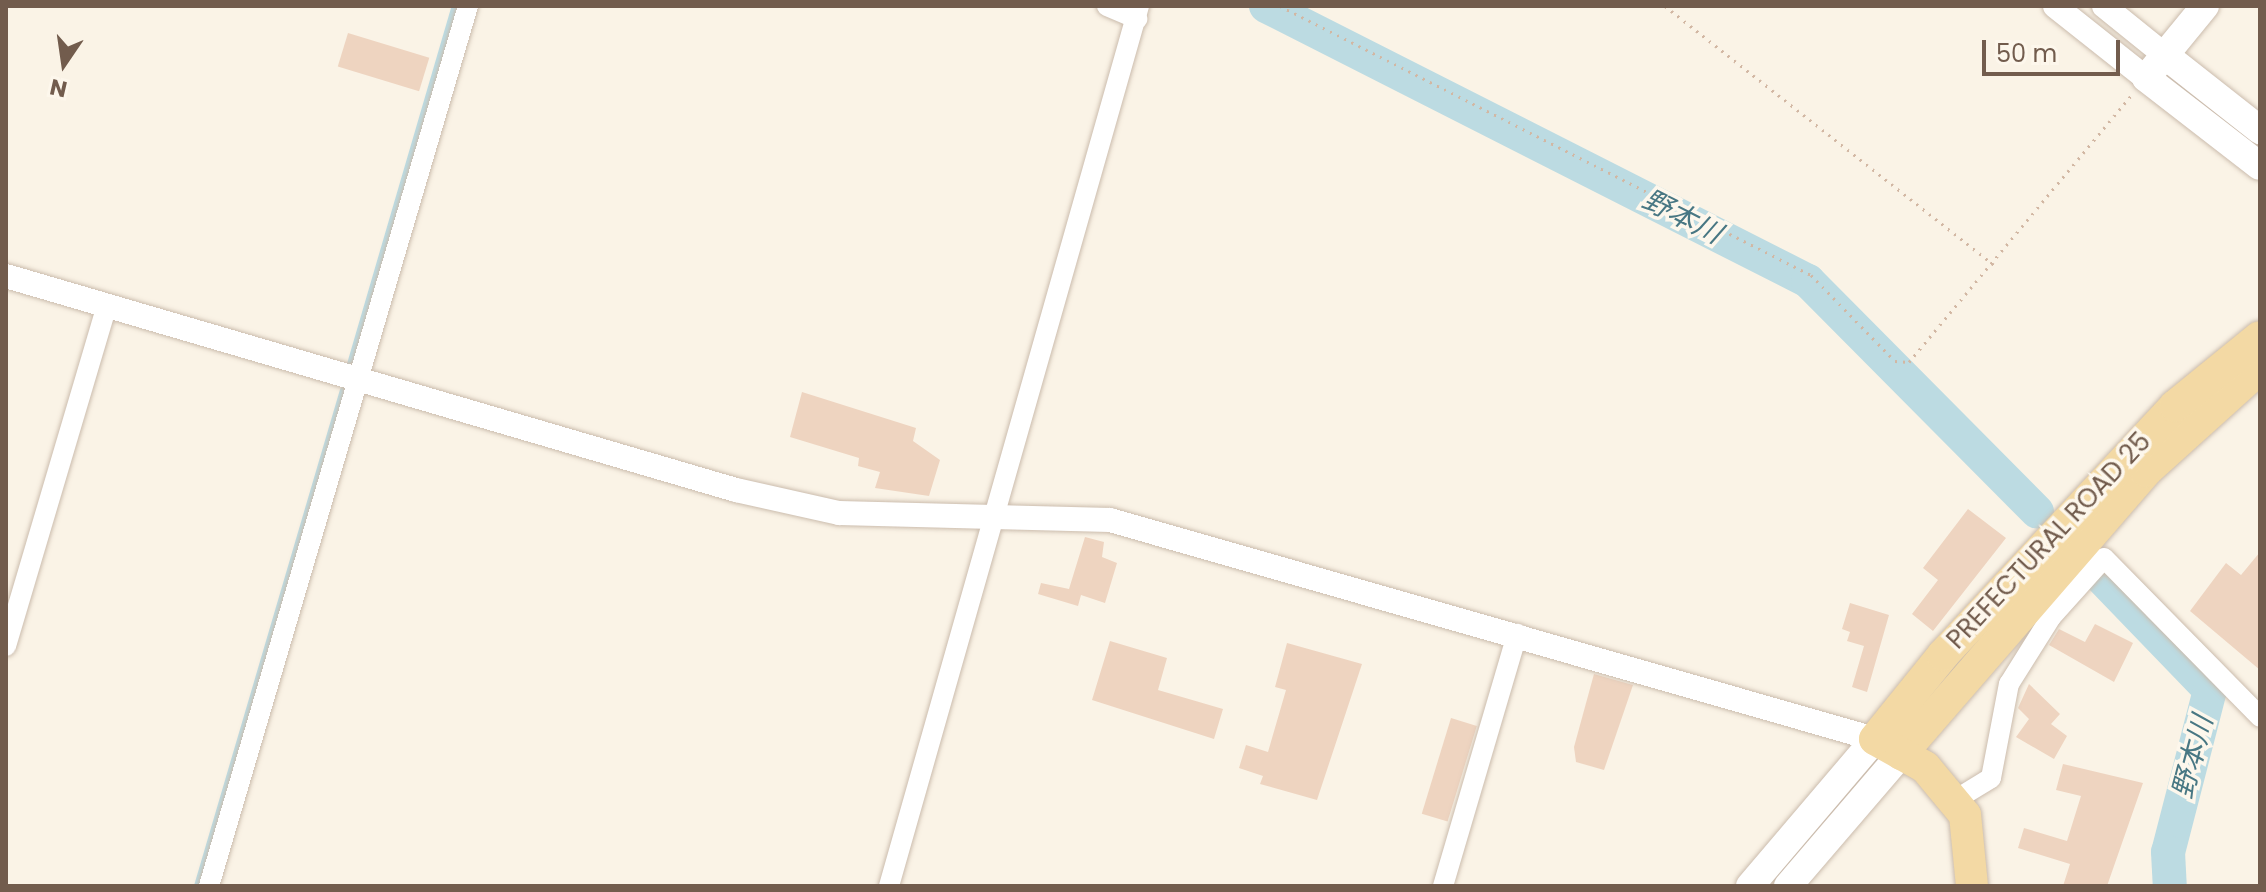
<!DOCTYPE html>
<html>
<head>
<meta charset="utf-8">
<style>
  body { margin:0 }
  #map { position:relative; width:2266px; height:892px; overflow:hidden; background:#faf3e6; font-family:Poppins,"Noto Sans JP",sans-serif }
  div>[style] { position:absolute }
  .stream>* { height:6px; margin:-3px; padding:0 3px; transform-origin:3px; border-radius:3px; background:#bcdbe2 }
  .river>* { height:34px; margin:-17px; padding:0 17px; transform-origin:17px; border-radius:17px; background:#bcdbe2 }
  .building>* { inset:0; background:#eed4c0; transform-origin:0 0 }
  .path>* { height:3px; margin-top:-1.5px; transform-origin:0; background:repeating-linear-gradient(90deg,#d2b7a3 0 2px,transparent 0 8px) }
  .roads { filter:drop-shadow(0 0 2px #cbbcad) drop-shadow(0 0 2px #cbbcad) }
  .minor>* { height:20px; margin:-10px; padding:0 10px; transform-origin:10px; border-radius:10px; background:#fff }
  .tertiary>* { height:24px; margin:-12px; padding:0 12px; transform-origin:12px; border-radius:12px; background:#fff }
  .secondary>* { height:28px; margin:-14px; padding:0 14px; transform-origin:14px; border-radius:14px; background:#fff }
  .primary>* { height:32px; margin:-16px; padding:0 16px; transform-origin:16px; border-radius:16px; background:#f3d9a4 }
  span { translate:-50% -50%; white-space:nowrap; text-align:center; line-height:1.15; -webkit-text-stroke:7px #fdf7ec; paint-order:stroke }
  .street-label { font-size:26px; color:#725c4d }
  .water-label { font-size:28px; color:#487783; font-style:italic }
  .frame { position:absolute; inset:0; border:8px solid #725c4d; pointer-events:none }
  .north { position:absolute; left:24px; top:24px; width:80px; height:80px; -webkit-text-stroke:6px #fdf7ec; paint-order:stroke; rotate:193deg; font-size:22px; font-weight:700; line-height:32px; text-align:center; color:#725c4d }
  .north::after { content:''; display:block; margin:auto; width:28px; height:36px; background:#725c4d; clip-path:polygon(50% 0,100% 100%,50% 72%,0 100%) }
  .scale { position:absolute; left:1982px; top:40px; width:138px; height:36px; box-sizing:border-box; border:4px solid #725c4d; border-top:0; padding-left:10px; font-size:24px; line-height:28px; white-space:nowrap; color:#725c4d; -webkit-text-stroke:6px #fdf7ec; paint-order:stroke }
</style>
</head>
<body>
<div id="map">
  <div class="stream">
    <i style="left:350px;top:364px;width:373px;rotate:-73.7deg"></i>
    <i style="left:197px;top:886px;width:517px;rotate:-73.6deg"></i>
  </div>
  <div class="river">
    <i style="left:1266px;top:6px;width:608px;rotate:26.9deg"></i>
    <i style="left:1808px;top:281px;width:325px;rotate:45.2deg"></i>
    <i style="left:2099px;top:575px;width:160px;rotate:46deg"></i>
    <i style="left:2210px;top:690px;width:167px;rotate:104.5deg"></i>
    <i style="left:2168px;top:852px;width:34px;rotate:87deg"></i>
  </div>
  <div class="building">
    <i style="left:348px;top:33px;width:85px;height:35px;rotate:17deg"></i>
    <i style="clip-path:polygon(802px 392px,916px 428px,913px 441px,940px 460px,929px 496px,875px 488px,880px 472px,858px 466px,859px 458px,790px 437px)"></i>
    <i style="clip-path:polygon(1968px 509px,2006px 538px,1933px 631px,1912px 614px,1938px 580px,1923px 568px)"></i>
    <i style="clip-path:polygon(1085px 537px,1104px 542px,1102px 557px,1117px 563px,1105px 603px,1081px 595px,1078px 606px,1038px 594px,1041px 583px,1069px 589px)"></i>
    <i style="clip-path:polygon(2260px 552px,2260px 670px,2190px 611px,2226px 563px,2241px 575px)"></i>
    <i style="clip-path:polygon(1850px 603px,1889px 615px,1867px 692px,1852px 687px,1864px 646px,1847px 641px,1850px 632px,1842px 629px)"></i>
    <i style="clip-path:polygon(2095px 624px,2133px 643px,2114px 682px,2049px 645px,2059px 629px,2085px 642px)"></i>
    <i style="clip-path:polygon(1110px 641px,1167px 658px,1158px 690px,1223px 709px,1214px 739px,1092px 700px)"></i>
    <i style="clip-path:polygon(1287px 643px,1362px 664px,1317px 800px,1260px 784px,1263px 776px,1239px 768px,1246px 745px,1268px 752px,1286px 690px,1275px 687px)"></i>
    <i style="clip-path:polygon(1594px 674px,1633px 685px,1604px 770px,1576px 762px,1574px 747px)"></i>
    <i style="clip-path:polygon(2029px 684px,2060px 714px,2051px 724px,2067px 736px,2054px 759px,2016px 737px,2029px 719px,2018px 708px)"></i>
    <i style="left:1451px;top:718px;width:27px;height:100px;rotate:17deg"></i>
    <i style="clip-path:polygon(2063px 764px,2143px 783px,2107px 886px,2063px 886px,2070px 864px,2018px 848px,2024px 828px,2067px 841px,2081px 796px,2056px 790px)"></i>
  </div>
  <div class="path">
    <i style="left:1280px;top:6px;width:595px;rotate:26.87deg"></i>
    <i style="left:1811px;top:275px;width:120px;rotate:45.7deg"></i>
    <i style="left:1895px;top:361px;width:14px;rotate:4deg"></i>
    <i style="left:1909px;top:362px;width:346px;rotate:-50.2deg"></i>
    <i style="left:1665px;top:6px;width:419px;rotate:38.2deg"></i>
  </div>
  <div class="roads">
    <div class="minor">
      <i style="left:1107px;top:6px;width:33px;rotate:23deg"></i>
      <i style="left:6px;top:646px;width:356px;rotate:-73.5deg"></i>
      <i style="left:1955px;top:800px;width:42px;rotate:-31.4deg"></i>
      <i style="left:1991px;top:778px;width:96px;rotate:-79.2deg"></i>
      <i style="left:2009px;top:684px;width:79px;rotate:-57.9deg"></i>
      <i style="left:2051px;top:617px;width:79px;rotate:-48.1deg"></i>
      <i style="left:2104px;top:558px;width:223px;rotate:45.5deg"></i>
      <i style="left:209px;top:886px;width:917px;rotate:-73.6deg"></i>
      <i style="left:889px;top:886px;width:915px;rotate:-74.14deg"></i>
      <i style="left:1443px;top:886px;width:263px;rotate:-73.6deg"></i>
    </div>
    <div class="tertiary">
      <i style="left:2055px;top:6px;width:116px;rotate:38.4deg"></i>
      <i style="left:2104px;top:6px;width:80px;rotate:38.9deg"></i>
      <i style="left:6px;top:276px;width:761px;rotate:16.34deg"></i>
      <i style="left:736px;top:490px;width:106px;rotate:12.6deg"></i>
      <i style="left:839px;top:513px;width:271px;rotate:1.5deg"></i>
      <i style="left:1110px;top:520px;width:796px;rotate:15.98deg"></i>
    </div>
    <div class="secondary">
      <i style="left:2205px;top:6px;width:93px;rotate:129.3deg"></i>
      <i style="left:2146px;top:78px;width:144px;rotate:37.7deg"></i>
      <i style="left:2166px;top:56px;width:120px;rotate:38.2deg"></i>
      <i style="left:1750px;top:886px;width:193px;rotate:-49.6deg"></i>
      <i style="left:1788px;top:886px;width:174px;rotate:-49.4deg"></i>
    </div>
    <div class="primary">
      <i style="left:1901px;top:754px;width:374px;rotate:-49.1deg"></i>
      <i style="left:2146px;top:471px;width:154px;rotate:-42.1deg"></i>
      <i style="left:1972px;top:886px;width:71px;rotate:-95.6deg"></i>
      <i style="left:1965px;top:815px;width:62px;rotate:-129.8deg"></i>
      <i style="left:1925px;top:767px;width:57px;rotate:-150.8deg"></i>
      <i style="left:1875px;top:739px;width:108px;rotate:-51deg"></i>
      <i style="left:1943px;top:655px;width:340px;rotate:-47deg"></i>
      <i style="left:2175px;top:406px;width:109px;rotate:-39.1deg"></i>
    </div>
  </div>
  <div class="street-label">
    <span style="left:2049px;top:541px;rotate:-47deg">PREFECTURAL ROAD 25</span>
  </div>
  <div class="water-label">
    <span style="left:1682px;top:217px;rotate:27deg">野本川</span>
    <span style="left:2193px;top:757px;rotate:-75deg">野本川</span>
  </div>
  <div class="frame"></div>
  <div class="north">N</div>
  <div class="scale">50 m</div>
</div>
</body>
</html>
